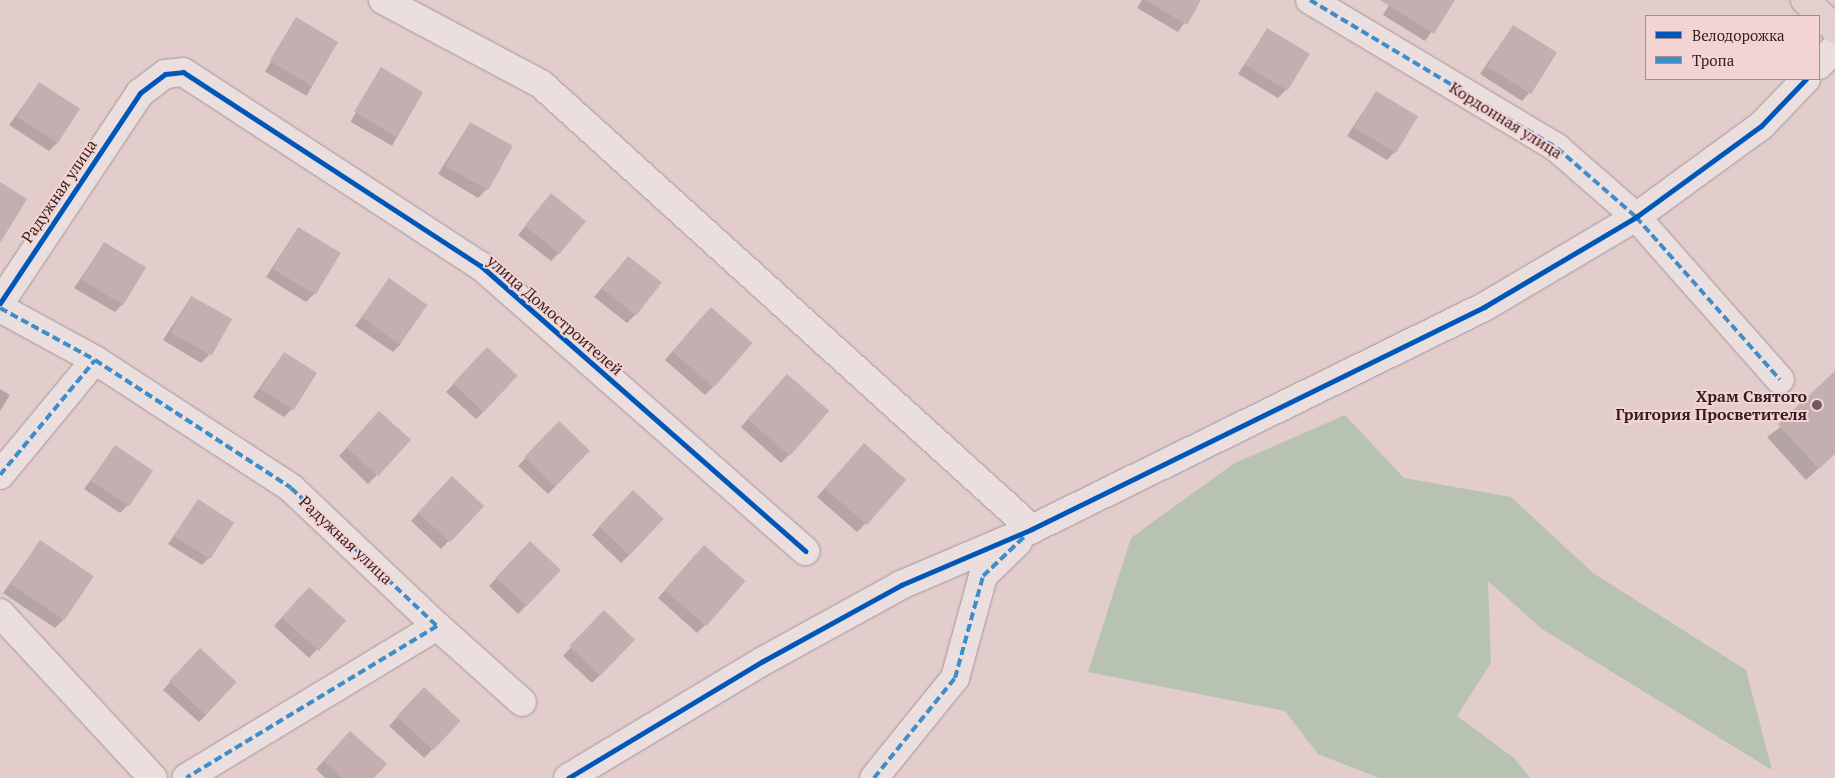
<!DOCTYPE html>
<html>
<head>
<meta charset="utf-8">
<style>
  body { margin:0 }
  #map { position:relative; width:1835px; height:778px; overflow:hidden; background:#e2cdcc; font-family:"PT Serif",serif }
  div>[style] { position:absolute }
  .water>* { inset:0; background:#b7c2b1 }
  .shadow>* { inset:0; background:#0003; transform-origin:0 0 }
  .building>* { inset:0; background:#c5aeb0; transform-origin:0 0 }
  .roads { filter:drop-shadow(0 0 1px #a79596) drop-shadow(0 0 1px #a79596) }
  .minor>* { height:28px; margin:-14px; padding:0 14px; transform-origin:14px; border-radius:14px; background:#eadede }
  .major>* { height:28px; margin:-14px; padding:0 14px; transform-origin:14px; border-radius:14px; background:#e2d0cf }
  .quiet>* { height:4px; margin-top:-2px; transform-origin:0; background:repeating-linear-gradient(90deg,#3d8dcb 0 8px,transparent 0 12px) }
  .cycleway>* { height:5px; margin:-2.5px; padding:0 2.5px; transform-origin:2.5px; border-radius:2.5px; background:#0057b8 }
  .dots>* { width:14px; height:14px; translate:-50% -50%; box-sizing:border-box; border:2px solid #f3d4d2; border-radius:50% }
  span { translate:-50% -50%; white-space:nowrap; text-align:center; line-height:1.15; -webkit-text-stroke:4px #f3d4d2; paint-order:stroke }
  .street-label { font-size:16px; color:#351e22 }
  .poi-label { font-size:16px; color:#351e22; font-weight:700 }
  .right { translate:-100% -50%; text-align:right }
  .legend { position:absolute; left:1645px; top:15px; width:175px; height:65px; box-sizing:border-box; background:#f3d4d2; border:1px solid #a78b8c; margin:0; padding:6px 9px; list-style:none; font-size:15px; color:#351e22 }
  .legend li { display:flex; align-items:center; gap:10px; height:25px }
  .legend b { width:25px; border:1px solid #a78b8c }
</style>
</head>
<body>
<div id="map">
  <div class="water">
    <i style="clip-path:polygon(1345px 415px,1404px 478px,1511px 497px,1593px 573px,1746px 670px,1772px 770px,1542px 629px,1488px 581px,1491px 663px,1457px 716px,1514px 758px,1530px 778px,1379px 778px,1318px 754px,1285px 711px,1088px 672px,1131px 538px,1233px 464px)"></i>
  </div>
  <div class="shadow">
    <i style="clip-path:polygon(1142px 0,1200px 0,1178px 32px,1137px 8px)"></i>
    <i style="clip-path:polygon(1392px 0,1454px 0,1425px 41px,1383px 15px)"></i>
    <i style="left:296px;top:18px;width:48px;height:62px;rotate:30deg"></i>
    <i style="clip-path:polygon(1513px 26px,1530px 92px,1522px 101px,1480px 74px)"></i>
    <i style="clip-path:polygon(1267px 30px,1286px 90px,1278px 98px,1238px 74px)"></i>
    <i style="left:381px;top:69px;width:48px;height:61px;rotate:30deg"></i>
    <i style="clip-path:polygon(39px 84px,57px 143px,49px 151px,9px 125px)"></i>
    <i style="clip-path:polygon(1376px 92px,1395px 152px,1387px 160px,1347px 136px)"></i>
    <i style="clip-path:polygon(470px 123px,486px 190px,478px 198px,438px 174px)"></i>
    <i style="clip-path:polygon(551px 195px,559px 253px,551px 261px,518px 235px)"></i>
    <i style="clip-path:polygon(298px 228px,314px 294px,306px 302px,266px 277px)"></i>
    <i style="clip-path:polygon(104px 244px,123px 304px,115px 312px,74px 288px)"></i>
    <i style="clip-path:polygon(628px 257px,635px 315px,627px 323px,594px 297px)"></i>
    <i style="clip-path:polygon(389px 280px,401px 344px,393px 352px,355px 326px)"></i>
    <i style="clip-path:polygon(191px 297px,209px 355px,201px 363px,163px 340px)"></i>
    <i style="clip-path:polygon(703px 316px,713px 387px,705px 395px,665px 360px)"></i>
    <i style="clip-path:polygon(284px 353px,292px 409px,284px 417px,253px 397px)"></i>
    <i style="clip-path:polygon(479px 356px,484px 411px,476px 419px,446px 392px)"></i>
    <i style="clip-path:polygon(779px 384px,789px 455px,781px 463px,741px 427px)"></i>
    <i style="clip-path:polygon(1835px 387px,1835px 453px,1806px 480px,1767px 437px)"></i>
    <i style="clip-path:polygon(0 389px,10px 395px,0 411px)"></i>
    <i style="clip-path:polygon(372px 421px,376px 476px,368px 484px,339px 456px)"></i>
    <i style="clip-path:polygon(551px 431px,589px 451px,548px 494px,518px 466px)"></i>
    <i style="clip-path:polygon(115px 447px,128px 505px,120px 513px,84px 489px)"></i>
    <i style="clip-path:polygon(856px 453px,865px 524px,857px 532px,817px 497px)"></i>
    <i style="clip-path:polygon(444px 486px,482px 506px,441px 549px,411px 521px)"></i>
    <i style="clip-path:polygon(625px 499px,629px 555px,621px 563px,592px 535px)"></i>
    <i style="clip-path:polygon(198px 501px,210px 557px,202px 565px,168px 544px)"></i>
    <i style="clip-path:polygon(40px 542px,63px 620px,55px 628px,3px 593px)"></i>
    <i style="clip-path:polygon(522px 551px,560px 571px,518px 614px,489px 586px)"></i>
    <i style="clip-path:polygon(696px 554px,705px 625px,697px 633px,658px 598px)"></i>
    <i style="clip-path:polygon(301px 596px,344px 620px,309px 658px,274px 626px)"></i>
    <i style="clip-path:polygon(596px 620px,600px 675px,592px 683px,563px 656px)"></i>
    <i style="clip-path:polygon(192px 658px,207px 714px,199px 722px,163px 690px)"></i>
    <i style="clip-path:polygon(416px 697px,459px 721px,424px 758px,389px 726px)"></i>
    <i style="clip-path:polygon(342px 740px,372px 778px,325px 778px,316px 769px)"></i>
  </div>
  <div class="building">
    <i style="clip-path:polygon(1145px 0,1201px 0,1187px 25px)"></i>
    <i style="clip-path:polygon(1380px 0,1455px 0,1434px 34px)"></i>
    <i style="left:296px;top:17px;width:49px;height:51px;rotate:31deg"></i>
    <i style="left:1513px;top:25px;width:52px;height:49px;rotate:32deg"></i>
    <i style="left:1267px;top:28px;width:50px;height:43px;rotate:31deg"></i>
    <i style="left:381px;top:67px;width:49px;height:52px;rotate:31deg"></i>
    <i style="left:39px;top:82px;width:49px;height:41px;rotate:33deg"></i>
    <i style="left:1376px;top:91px;width:49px;height:43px;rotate:31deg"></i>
    <i style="left:470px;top:122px;width:49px;height:51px;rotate:29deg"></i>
    <i style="clip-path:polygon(0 182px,27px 199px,0 243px)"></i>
    <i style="left:551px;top:193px;width:45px;height:42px;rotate:39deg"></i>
    <i style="left:298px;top:227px;width:50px;height:49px;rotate:31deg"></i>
    <i style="left:104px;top:242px;width:49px;height:44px;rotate:31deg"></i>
    <i style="left:628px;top:256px;width:43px;height:42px;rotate:38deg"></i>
    <i style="left:389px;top:278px;width:47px;height:48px;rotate:35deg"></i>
    <i style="left:191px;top:296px;width:47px;height:42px;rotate:29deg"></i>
    <i style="left:711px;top:307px;width:55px;height:59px;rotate:41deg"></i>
    <i style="left:487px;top:347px;width:42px;height:50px;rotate:43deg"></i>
    <i style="left:284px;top:352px;width:39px;height:44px;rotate:32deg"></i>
    <i style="clip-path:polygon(1835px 371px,1835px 454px,1819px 469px,1778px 424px)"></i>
    <i style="left:787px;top:374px;width:56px;height:60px;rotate:41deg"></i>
    <i style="left:379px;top:411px;width:43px;height:49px;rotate:42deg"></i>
    <i style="left:559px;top:421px;width:43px;height:50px;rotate:44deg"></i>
    <i style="left:864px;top:443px;width:56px;height:60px;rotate:41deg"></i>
    <i style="left:115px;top:445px;width:46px;height:43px;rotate:34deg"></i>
    <i style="left:452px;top:476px;width:44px;height:50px;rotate:43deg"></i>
    <i style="left:633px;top:490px;width:42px;height:50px;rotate:43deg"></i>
    <i style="left:198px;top:499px;width:43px;height:44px;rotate:33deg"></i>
    <i style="left:40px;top:540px;width:65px;height:53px;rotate:34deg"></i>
    <i style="left:530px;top:541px;width:42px;height:50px;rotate:43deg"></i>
    <i style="left:704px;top:545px;width:55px;height:60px;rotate:41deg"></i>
    <i style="left:309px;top:587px;width:50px;height:41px;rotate:42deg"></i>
    <i style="left:604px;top:610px;width:43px;height:50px;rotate:44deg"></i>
    <i style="left:200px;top:648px;width:50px;height:45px;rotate:43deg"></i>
    <i style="left:424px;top:687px;width:50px;height:40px;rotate:43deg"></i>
    <i style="clip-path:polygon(350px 731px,387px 764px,374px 778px,342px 778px,323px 761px)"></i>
  </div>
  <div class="roads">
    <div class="minor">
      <i style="left:383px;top:0;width:179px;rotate:28deg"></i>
      <i style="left:541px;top:84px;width:663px;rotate:42.19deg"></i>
      <i style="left:1310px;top:0;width:288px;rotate:30.9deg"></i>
      <i style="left:1557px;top:148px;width:105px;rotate:41.1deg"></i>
      <i style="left:1636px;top:217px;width:217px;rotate:48.5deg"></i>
      <i style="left:1819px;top:65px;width:23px;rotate:-47deg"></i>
      <i style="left:0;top:303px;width:252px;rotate:-56.3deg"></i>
      <i style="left:140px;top:93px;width:31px;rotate:-37deg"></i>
      <i style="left:165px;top:74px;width:18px;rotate:-6deg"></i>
      <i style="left:183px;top:72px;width:356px;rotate:33.1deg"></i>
      <i style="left:481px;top:266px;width:432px;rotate:41.3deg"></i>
      <i style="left:0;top:308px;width:108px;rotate:28.7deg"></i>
      <i style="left:95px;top:360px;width:234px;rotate:33.1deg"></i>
      <i style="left:291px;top:488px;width:201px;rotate:43.4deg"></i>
      <i style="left:437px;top:626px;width:293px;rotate:148.8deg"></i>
      <i style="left:0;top:475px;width:149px;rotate:-50.4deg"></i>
      <i style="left:0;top:613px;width:225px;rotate:47.2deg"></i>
      <i style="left:437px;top:626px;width:114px;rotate:41.8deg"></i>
      <i style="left:568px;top:778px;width:227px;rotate:-31deg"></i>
      <i style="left:763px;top:661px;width:158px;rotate:-28.8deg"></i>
      <i style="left:901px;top:585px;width:142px;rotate:-23.1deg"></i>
      <i style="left:1032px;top:529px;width:504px;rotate:-26.16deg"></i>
      <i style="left:1484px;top:307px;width:177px;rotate:-30.6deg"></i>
      <i style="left:1636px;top:217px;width:155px;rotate:-36.1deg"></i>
      <i style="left:1761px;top:126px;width:65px;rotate:-46.2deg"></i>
      <i style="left:874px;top:778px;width:129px;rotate:-51deg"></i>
      <i style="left:955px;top:678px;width:106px;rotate:-74.6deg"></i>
      <i style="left:983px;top:576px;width:49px;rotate:-44.2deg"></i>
    </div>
    <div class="major">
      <i style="left:1805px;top:0;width:42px;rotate:44deg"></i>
    </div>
  </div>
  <div class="quiet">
    <i style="left:1310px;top:0;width:288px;rotate:30.9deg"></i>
    <i style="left:1557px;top:148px;width:105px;rotate:41.1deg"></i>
    <i style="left:1636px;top:217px;width:217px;rotate:48.5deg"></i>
    <i style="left:0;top:308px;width:108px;rotate:28.7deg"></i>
    <i style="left:95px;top:360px;width:234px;rotate:33.1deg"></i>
    <i style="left:291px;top:488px;width:201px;rotate:43.4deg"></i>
    <i style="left:437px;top:626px;width:293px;rotate:148.8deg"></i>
    <i style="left:0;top:475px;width:149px;rotate:-50.4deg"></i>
    <i style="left:874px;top:778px;width:129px;rotate:-51deg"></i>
    <i style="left:955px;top:678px;width:106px;rotate:-74.6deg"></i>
    <i style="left:983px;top:576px;width:58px;rotate:-43.6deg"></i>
  </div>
  <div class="cycleway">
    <i style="left:0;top:303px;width:252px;rotate:-56.3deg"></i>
    <i style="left:140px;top:93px;width:31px;rotate:-37deg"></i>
    <i style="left:165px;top:74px;width:18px;rotate:-6deg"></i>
    <i style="left:183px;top:72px;width:356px;rotate:33.1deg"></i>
    <i style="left:481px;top:266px;width:432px;rotate:41.3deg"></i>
    <i style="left:568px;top:778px;width:227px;rotate:-31deg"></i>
    <i style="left:763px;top:661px;width:158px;rotate:-28.8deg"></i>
    <i style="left:901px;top:585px;width:142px;rotate:-23.1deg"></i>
    <i style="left:1032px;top:529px;width:504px;rotate:-26.16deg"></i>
    <i style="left:1484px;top:307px;width:177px;rotate:-30.6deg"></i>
    <i style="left:1636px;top:217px;width:155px;rotate:-36.1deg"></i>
    <i style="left:1761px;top:126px;width:65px;rotate:-46.2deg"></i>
  </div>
  <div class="dots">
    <i style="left:1817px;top:405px;background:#725b5e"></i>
  </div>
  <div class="street-label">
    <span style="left:1506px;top:120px;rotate:32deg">Кордонная улица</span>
    <span style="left:59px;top:191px;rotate:-56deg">Радужная улица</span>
    <span style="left:555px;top:315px;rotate:41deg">улица Домостроителей</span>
    <span style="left:346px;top:540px;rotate:43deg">Радужная улица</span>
  </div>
  <div class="poi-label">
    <span class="right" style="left:1807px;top:405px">Храм Святого<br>Григория Просветителя</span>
  </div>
  <ul class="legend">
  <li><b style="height:6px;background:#0057b8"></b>Велодорожка</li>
  <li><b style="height:6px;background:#3d8dcb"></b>Тропа</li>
  </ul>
</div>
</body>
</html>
